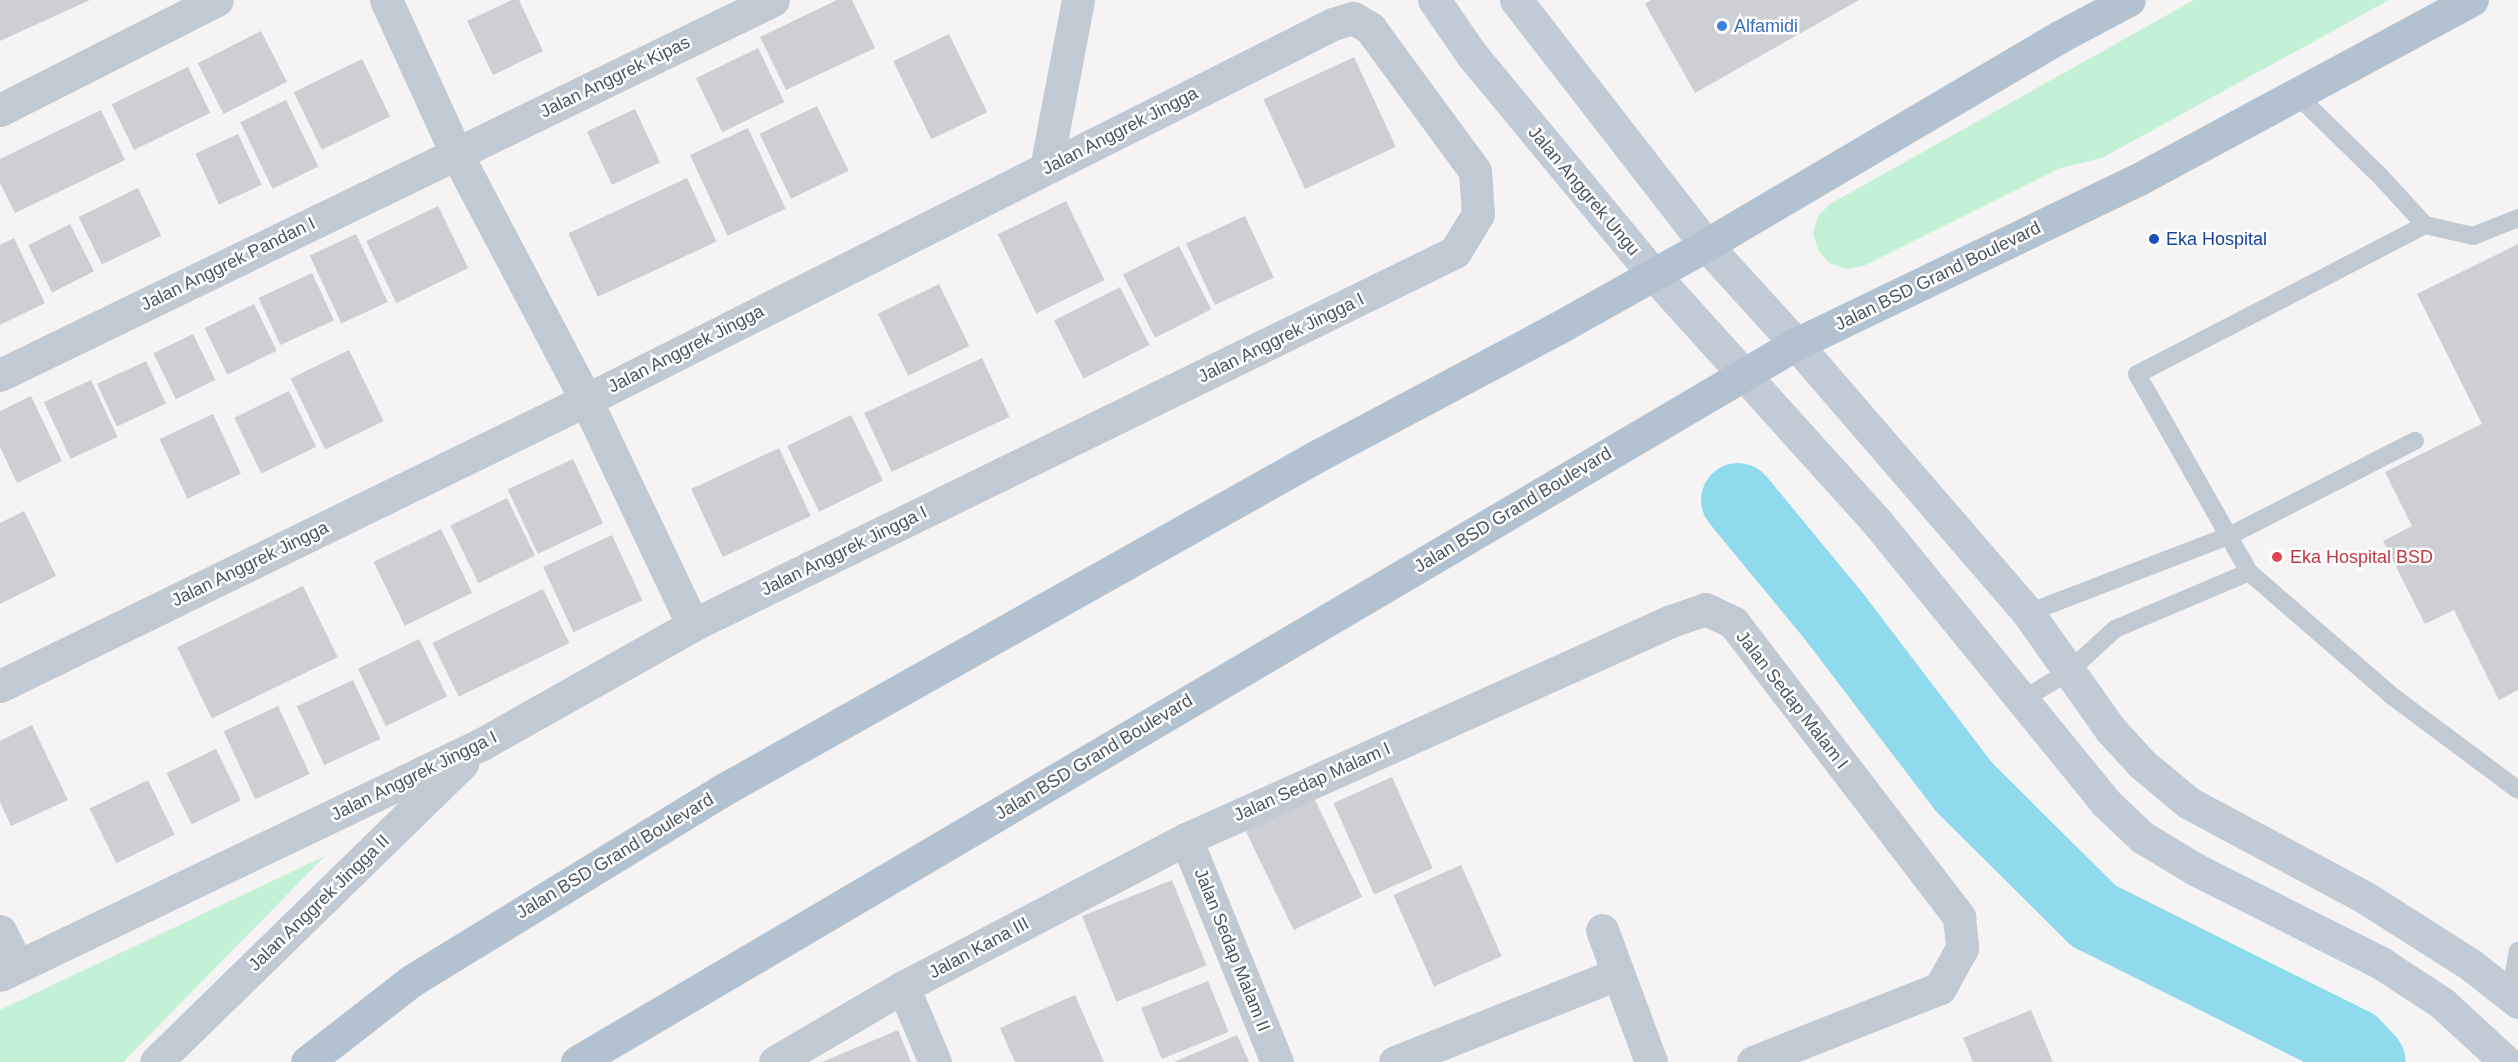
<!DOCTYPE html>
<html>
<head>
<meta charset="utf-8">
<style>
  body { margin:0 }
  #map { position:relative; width:2518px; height:1062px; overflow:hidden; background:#f5f3f3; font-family:Helvetica,sans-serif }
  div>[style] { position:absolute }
  .green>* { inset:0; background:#c3f1d5 }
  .river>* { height:74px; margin:-37px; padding:0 37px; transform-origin:37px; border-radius:37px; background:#90daee }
  .building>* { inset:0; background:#cdcfd5; transform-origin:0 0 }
  .lane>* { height:18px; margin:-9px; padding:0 9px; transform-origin:9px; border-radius:9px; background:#c1cad2 }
  .street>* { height:33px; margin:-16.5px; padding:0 16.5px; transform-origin:16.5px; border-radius:16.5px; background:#c1cad2 }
  .secondary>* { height:33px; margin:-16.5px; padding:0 16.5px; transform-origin:16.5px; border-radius:16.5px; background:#c1cbd6 }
  .primary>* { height:33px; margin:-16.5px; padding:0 16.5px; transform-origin:16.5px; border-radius:16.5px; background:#b3c2d1 }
  .dots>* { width:16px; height:16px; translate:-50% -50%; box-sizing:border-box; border:3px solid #fff; border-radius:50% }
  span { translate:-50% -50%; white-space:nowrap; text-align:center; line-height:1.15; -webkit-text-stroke:5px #fff; paint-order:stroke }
  .shop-label { font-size:18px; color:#366cbe }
  .left { translate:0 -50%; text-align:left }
  .street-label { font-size:18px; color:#4a5661 }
  .transit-label { font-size:18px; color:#164399 }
  .health-label { font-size:18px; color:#be3a42 }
</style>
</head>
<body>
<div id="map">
  <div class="green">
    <i style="clip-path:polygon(2194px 0,2389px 0,2102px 158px,2060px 168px,1863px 266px,1846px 269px,1829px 263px,1818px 250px,1813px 233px,1818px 216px,1830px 204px)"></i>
    <i style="clip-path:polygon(325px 856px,123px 1062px,0 1062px,0 1010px)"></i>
  </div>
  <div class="river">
    <i style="left:1738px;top:500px;width:154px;rotate:50.5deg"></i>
    <i style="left:1836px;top:619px;width:211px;rotate:52.7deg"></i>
    <i style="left:1964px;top:787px;width:183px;rotate:44.8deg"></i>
    <i style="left:2094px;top:916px;width:289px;rotate:26.5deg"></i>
    <i style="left:2353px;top:1045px;width:23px;rotate:47deg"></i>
  </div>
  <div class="building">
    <i style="clip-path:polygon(0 0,90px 0,0 41px)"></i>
    <i style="clip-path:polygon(512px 0,519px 0,543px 51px,493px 75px,467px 21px)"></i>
    <i style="clip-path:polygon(837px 0,852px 0,875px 48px,786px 90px,760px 37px)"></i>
    <i style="clip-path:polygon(1651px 0,1859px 0,1695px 93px,1645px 4px)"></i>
    <i style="left:261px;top:31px;width:57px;height:71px;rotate:63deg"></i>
    <i style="left:949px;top:34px;width:87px;height:62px;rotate:64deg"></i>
    <i style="left:758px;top:48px;width:60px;height:69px;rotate:64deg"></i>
    <i style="left:1354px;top:57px;width:99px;height:100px;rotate:65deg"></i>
    <i style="left:362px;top:59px;width:64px;height:76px;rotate:64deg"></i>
    <i style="left:188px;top:67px;width:51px;height:85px;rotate:64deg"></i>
    <i style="left:286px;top:100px;width:74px;height:51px;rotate:64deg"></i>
    <i style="left:817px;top:106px;width:72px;height:64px;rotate:64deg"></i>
    <i style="left:635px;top:109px;width:59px;height:53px;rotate:65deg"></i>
    <i style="clip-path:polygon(101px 110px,125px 160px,15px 213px,0 183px,0 159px)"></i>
    <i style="left:748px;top:128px;width:89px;height:64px;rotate:65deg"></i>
    <i style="left:238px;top:134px;width:56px;height:47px;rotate:65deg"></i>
    <i style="left:687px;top:178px;width:70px;height:131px;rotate:65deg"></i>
    <i style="left:138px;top:188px;width:53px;height:66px;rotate:64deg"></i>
    <i style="left:1066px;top:201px;width:88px;height:76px;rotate:64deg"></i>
    <i style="left:438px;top:206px;width:69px;height:80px;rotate:64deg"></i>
    <i style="left:1245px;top:216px;width:68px;height:65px;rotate:65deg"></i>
    <i style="left:70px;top:224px;width:53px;height:47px;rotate:63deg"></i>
    <i style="left:356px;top:234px;width:75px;height:51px;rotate:65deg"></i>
    <i style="clip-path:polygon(14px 238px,45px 303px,0 325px,0 245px)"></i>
    <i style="clip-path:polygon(2518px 244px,2518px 690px,2499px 700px,2454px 610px,2425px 624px,2383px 541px,2412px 526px,2385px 472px,2482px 424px,2417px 294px)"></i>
    <i style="left:1179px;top:246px;width:71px;height:63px;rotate:63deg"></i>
    <i style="left:312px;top:273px;width:52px;height:59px;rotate:65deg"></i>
    <i style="left:939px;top:284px;width:69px;height:68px;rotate:64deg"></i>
    <i style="left:1120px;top:287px;width:65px;height:74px;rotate:63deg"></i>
    <i style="left:254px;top:304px;width:52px;height:55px;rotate:64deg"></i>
    <i style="left:193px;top:334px;width:51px;height:44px;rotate:64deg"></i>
    <i style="left:349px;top:350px;width:79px;height:65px;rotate:64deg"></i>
    <i style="left:982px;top:358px;width:65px;height:130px;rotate:65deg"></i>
    <i style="left:146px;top:361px;width:47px;height:54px;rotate:65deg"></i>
    <i style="left:91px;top:380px;width:63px;height:52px;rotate:65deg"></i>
    <i style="left:289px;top:391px;width:62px;height:61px;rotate:64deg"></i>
    <i style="clip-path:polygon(31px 396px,62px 461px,17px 483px,0 447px,0 411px)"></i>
    <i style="left:213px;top:414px;width:66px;height:59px;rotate:65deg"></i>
    <i style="left:851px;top:415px;width:73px;height:71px;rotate:64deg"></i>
    <i style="left:779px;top:448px;width:75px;height:97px;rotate:65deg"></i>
    <i style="left:573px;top:459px;width:71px;height:72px;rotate:65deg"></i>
    <i style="left:507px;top:498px;width:64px;height:63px;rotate:64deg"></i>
    <i style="clip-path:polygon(24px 511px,56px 576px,0 604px,0 523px)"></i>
    <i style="left:441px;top:529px;width:71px;height:75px;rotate:64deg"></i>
    <i style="left:612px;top:535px;width:72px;height:76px;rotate:65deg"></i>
    <i style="left:303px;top:586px;width:79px;height:140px;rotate:64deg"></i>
    <i style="left:543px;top:589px;width:60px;height:123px;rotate:64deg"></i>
    <i style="left:419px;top:639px;width:64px;height:68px;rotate:64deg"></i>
    <i style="left:353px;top:680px;width:65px;height:62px;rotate:65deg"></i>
    <i style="left:278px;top:706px;width:75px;height:60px;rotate:65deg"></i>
    <i style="clip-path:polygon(32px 725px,68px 800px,11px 826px,0 802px,0 741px)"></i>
    <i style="left:216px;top:749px;width:57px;height:55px;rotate:64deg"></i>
    <i style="left:1392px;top:777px;width:100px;height:64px;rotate:66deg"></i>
    <i style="left:148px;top:780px;width:61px;height:65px;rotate:64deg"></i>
    <i style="left:1313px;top:796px;width:112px;height:76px;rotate:64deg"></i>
    <i style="left:1461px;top:865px;width:100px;height:74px;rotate:66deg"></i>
    <i style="left:1172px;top:880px;width:92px;height:97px;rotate:68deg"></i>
    <i style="left:1208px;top:981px;width:55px;height:72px;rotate:68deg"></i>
    <i style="clip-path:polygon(1075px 995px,1104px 1062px,1015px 1062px,1000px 1028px)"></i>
    <i style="clip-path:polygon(2031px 1010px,2053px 1062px,1973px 1062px,1963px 1038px)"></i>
    <i style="clip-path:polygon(898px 1030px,911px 1062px,822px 1062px)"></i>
    <i style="clip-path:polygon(1237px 1035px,1249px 1062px,1174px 1062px)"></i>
  </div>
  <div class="lane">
    <i style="left:2296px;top:94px;width:117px;rotate:44.3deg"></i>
    <i style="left:2380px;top:176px;width:67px;rotate:47.4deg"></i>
    <i style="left:2518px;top:218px;width:48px;rotate:158.2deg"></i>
    <i style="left:2473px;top:236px;width:49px;rotate:-167.1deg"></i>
    <i style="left:2425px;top:225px;width:324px;rotate:152.6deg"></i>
    <i style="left:2137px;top:374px;width:227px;rotate:60.5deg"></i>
    <i style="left:2249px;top:572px;width:189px;rotate:40.9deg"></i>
    <i style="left:2392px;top:696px;width:157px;rotate:36.7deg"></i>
    <i style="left:2028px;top:613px;width:215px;rotate:-21deg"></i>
    <i style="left:2229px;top:536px;width:209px;rotate:-27.1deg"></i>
    <i style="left:2022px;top:700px;width:54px;rotate:-31.3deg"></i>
    <i style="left:2068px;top:672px;width:64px;rotate:-42.5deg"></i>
    <i style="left:2115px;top:629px;width:146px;rotate:-23deg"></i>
    <i style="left:2510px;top:994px;width:44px;rotate:-79.5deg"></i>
  </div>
  <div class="street">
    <i style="left:386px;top:0;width:168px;rotate:65.4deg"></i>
    <i style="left:456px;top:153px;width:279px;rotate:62.2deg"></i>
    <i style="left:586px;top:400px;width:249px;rotate:64.6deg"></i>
    <i style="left:0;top:110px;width:243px;rotate:-26.9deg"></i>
    <i style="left:1046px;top:168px;width:171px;rotate:-79.2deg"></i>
    <i style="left:0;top:375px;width:859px;rotate:-25.88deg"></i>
    <i style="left:0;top:686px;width:652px;rotate:-26.01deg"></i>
    <i style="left:586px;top:400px;width:836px;rotate:-26.72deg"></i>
    <i style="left:1333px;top:24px;width:21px;rotate:-17deg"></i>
    <i style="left:1353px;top:18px;width:20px;rotate:30deg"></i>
    <i style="left:1370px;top:28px;width:177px;rotate:53.7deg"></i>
    <i style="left:1475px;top:171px;width:43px;rotate:86deg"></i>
    <i style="left:1478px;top:214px;width:44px;rotate:121.2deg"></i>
    <i style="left:1455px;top:252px;width:848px;rotate:153.92deg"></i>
    <i style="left:693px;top:625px;width:242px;rotate:150.6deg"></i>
    <i style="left:482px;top:744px;width:534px;rotate:154.39deg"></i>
    <i style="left:1186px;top:839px;width:241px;rotate:67.8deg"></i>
    <i style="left:1602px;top:930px;width:141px;rotate:69.6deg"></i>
    <i style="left:0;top:931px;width:39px;rotate:63deg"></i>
    <i style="left:903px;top:987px;width:82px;rotate:66.9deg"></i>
    <i style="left:156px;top:1062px;width:428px;rotate:-44.3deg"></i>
    <i style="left:775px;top:1062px;width:148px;rotate:-30.4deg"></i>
    <i style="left:903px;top:987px;width:319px;rotate:-27.6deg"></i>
    <i style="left:1186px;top:839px;width:532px;rotate:-24.2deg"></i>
    <i style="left:1671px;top:621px;width:36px;rotate:-19deg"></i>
    <i style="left:1705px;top:609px;width:31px;rotate:25deg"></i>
    <i style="left:1733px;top:622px;width:372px;rotate:52.5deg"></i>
    <i style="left:1959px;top:917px;width:31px;rotate:84deg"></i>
    <i style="left:1962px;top:948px;width:46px;rotate:118.8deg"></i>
    <i style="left:1940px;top:988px;width:201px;rotate:158.4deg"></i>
    <i style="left:1395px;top:1062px;width:239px;rotate:-21.6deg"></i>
  </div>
  <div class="secondary">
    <i style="left:1434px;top:0;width:67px;rotate:55.4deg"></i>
    <i style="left:1472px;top:55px;width:284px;rotate:50.4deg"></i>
    <i style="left:1653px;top:274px;width:334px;rotate:47.9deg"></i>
    <i style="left:1877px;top:522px;width:362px;rotate:50.8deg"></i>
    <i style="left:2106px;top:803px;width:50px;rotate:43.4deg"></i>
    <i style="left:2142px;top:837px;width:62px;rotate:31.1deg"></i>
    <i style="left:2195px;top:869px;width:208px;rotate:26.8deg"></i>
    <i style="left:2381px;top:963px;width:73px;rotate:33.3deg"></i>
    <i style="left:2442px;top:1003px;width:87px;rotate:42.7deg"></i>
    <i style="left:1516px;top:0;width:310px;rotate:52.2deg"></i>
    <i style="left:1706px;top:245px;width:134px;rotate:47.7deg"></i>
    <i style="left:1796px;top:344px;width:355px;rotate:49.2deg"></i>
    <i style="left:2028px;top:613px;width:142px;rotate:54.7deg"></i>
    <i style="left:2110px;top:729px;width:47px;rotate:47.6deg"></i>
    <i style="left:2142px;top:764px;width:61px;rotate:39.7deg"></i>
    <i style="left:2189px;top:803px;width:201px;rotate:28.2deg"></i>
    <i style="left:2366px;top:898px;width:125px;rotate:32.5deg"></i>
    <i style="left:2471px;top:965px;width:60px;rotate:38.2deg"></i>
  </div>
  <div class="primary">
    <i style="left:307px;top:1062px;width:132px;rotate:-37.9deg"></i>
    <i style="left:411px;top:981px;width:364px;rotate:-31.5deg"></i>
    <i style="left:721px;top:791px;width:686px;rotate:-29.33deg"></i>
    <i style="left:1319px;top:455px;width:268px;rotate:-28deg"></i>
    <i style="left:1556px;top:329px;width:172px;rotate:-29.2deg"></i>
    <i style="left:1706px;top:245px;width:410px;rotate:-30.5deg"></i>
    <i style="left:2059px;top:37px;width:79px;rotate:-27.9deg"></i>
    <i style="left:577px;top:1062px;width:1415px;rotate:-30.5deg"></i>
    <i style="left:1796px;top:344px;width:381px;rotate:-25.7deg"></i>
    <i style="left:2139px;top:179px;width:378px;rotate:-28.3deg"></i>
  </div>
  <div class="dots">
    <i style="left:1722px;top:26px;background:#3f7fe0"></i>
    <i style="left:2154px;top:239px;background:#1a4fb4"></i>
    <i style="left:2277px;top:557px;background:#e0444e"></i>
  </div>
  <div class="shop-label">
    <span class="left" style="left:1734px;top:26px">Alfamidi</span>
  </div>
  <div class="street-label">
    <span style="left:615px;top:77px;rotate:-26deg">Jalan Anggrek Kipas</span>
    <span style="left:1120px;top:131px;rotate:-27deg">Jalan Anggrek Jingga</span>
    <span style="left:1584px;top:191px;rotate:50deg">Jalan Anggrek Ungu</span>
    <span style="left:228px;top:264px;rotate:-26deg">Jalan Anggrek Pandan I</span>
    <span style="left:1938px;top:276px;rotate:-26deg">Jalan BSD Grand Boulevard</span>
    <span style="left:1281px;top:338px;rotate:-26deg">Jalan Anggrek Jingga I</span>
    <span style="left:686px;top:349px;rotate:-27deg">Jalan Anggrek Jingga</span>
    <span style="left:1513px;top:510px;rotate:-31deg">Jalan BSD Grand Boulevard</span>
    <span style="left:844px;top:551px;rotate:-26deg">Jalan Anggrek Jingga I</span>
    <span style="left:250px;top:564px;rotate:-26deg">Jalan Anggrek Jingga</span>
    <span style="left:1792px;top:700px;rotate:52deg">Jalan Sedap Malam I</span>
    <span style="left:1094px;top:757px;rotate:-31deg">Jalan BSD Grand Boulevard</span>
    <span style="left:414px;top:776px;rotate:-26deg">Jalan Anggrek Jingga I</span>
    <span style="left:1312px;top:782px;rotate:-24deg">Jalan Sedap Malam I</span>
    <span style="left:615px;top:856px;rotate:-31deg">Jalan BSD Grand Boulevard</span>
    <span style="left:319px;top:903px;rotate:-44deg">Jalan Anggrek Jingga II</span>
    <span style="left:979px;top:948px;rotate:-28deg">Jalan Kana III</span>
    <span style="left:1232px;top:950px;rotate:68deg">Jalan Sedap Malam II</span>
  </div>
  <div class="transit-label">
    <span class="left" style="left:2166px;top:239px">Eka Hospital</span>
  </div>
  <div class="health-label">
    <span class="left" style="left:2290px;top:557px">Eka Hospital BSD</span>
  </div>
</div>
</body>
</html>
